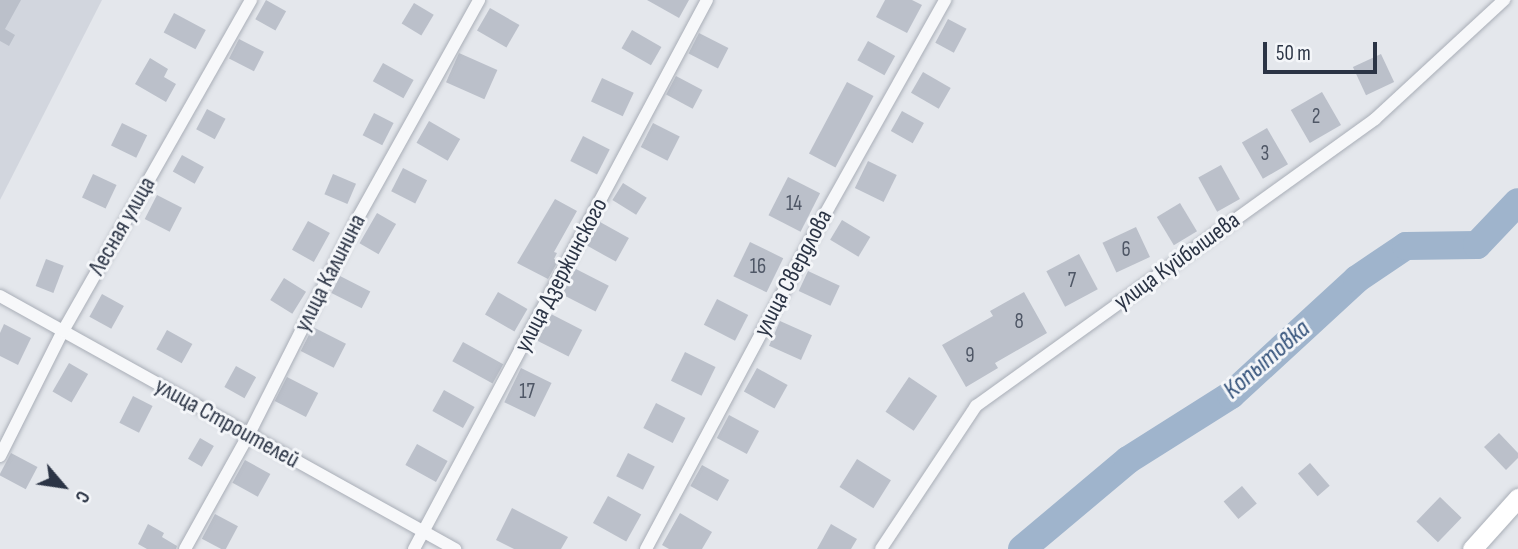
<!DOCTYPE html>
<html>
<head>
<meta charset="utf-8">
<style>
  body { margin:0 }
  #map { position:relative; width:1518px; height:549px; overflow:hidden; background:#e4e7ec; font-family:"Sofia Sans Condensed",sans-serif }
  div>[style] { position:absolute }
  .built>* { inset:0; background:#d2d6de }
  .river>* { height:28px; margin:-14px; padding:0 14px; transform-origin:14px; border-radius:14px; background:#9fb4cc }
  .building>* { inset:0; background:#bbc0ca; transform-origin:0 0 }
  .roads { filter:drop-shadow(0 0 2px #a9aeb7) drop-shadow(0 0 2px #a9aeb7) }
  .minor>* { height:12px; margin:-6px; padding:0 6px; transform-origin:6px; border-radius:6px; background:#f7f8fa }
  .primary>* { height:19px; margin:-9.5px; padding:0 9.5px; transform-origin:9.5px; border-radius:9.5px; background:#fff }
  span { translate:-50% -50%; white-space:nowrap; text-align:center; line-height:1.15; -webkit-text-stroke:6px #f4f6f9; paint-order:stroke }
  .number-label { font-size:21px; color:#4f5766 }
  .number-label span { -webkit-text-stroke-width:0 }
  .street-label { font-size:24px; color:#2b3445 }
  .water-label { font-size:26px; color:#34527a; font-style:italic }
  .north { position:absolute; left:28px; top:451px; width:70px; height:70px; -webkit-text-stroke:5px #f4f6f9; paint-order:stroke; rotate:119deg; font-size:19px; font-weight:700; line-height:28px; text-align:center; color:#2b3445 }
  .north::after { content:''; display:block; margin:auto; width:24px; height:32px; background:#2b3445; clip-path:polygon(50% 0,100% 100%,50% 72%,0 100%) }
  .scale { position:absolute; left:1263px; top:42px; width:114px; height:32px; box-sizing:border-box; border:4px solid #2b3445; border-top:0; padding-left:9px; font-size:21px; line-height:24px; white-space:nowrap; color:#2b3445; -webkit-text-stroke:5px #f4f6f9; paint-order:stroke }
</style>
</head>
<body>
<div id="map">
  <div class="built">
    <i style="clip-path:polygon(0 0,102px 0,0 200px)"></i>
  </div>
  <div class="river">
    <i style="left:1022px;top:549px;width:138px;rotate:-40deg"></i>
    <i style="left:1128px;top:460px;width:122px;rotate:-32.3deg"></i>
    <i style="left:1231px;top:395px;width:171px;rotate:-42.6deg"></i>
    <i style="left:1357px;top:279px;width:59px;rotate:-34deg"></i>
    <i style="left:1406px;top:246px;width:71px;rotate:-0.8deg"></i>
    <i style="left:1477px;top:245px;width:59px;rotate:-46.4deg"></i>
  </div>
  <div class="building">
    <i style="clip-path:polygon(0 0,21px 0,5px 29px,15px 35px,9px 46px,0 41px)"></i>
    <i style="left:266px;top:0;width:23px;height:22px;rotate:29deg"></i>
    <i style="clip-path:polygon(647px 0,689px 0,679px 18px)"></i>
    <i style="clip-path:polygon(885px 0,912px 0,922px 5px,907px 33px,876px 17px)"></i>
    <i style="left:414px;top:3px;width:23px;height:24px;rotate:31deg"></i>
    <i style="left:490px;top:8px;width:34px;height:26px;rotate:30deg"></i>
    <i style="left:174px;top:13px;width:36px;height:22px;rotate:28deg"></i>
    <i style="left:948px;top:19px;width:21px;height:27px;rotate:28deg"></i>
    <i style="left:632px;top:30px;width:34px;height:21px;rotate:30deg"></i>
    <i style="left:699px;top:33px;width:33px;height:23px;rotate:27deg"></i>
    <i style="left:239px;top:39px;width:28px;height:22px;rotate:27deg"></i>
    <i style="left:868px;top:41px;width:31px;height:22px;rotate:29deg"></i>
    <i style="left:459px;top:53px;width:42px;height:32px;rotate:24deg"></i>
    <i style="left:1381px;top:54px;width:31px;height:31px;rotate:65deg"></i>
    <i style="clip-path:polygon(150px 58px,168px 69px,164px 77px,176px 84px,166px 102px,135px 84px)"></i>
    <i style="left:383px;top:63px;width:35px;height:21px;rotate:29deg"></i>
    <i style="left:923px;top:72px;width:32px;height:24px;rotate:30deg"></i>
    <i style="left:676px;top:76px;width:30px;height:21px;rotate:28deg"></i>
    <i style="left:602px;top:78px;width:35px;height:26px;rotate:25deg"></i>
    <i style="left:847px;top:82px;width:30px;height:81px;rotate:28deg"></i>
    <i style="left:1322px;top:92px;width:38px;height:36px;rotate:60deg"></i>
    <i style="left:207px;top:109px;width:21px;height:23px;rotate:28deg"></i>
    <i style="left:902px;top:111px;width:25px;height:23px;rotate:29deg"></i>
    <i style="left:374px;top:113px;width:22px;height:25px;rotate:27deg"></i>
    <i style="left:429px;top:121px;width:36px;height:25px;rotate:30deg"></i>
    <i style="left:122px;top:123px;width:28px;height:25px;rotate:26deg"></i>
    <i style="left:653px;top:123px;width:30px;height:27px;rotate:27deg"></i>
    <i style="left:1267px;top:128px;width:42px;height:29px;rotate:60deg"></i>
    <i style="left:583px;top:136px;width:30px;height:28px;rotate:27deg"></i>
    <i style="left:182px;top:155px;width:25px;height:19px;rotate:29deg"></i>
    <i style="left:868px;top:161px;width:32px;height:30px;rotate:26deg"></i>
    <i style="left:1221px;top:165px;width:39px;height:26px;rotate:61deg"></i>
    <i style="left:403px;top:168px;width:27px;height:26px;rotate:27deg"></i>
    <i style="left:93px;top:174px;width:26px;height:26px;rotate:25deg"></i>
    <i style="left:333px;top:174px;width:25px;height:22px;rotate:23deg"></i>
    <i style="left:788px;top:177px;width:36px;height:43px;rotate:27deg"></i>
    <i style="left:623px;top:183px;width:28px;height:20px;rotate:32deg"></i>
    <i style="left:157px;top:195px;width:28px;height:27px;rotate:27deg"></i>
    <i style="clip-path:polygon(555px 199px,577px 211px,554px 252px,557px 253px,554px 259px,558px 261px,548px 279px,517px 263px)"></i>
    <i style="left:1180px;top:203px;width:33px;height:27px;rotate:59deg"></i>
    <i style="left:377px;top:213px;width:22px;height:35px;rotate:30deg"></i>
    <i style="left:842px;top:220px;width:33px;height:23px;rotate:31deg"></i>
    <i style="left:308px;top:221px;width:25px;height:33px;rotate:29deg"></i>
    <i style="left:600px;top:222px;width:33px;height:27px;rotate:29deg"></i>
    <i style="left:1136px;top:227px;width:33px;height:37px;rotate:65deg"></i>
    <i style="left:750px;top:242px;width:37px;height:38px;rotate:26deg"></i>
    <i style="left:1079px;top:254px;width:40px;height:37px;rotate:62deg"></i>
    <i style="left:46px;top:259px;width:19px;height:29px;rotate:21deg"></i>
    <i style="left:574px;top:268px;width:39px;height:29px;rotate:27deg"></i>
    <i style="left:808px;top:271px;width:35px;height:22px;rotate:25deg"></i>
    <i style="left:340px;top:276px;width:34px;height:19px;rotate:27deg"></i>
    <i style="left:284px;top:278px;width:26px;height:26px;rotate:32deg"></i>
    <i style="left:498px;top:292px;width:34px;height:26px;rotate:30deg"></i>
    <i style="clip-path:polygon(1024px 292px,1047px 333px,995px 363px,998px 368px,966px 387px,942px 345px,993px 316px,990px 311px)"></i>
    <i style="left:102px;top:294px;width:25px;height:26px;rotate:29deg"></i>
    <i style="left:717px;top:299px;width:35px;height:29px;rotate:27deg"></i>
    <i style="left:551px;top:314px;width:35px;height:30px;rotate:27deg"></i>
    <i style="left:780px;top:321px;width:35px;height:27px;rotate:24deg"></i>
    <i style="clip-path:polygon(4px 324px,31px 338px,18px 365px,0 356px,0 333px)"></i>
    <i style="left:313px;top:327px;width:37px;height:27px;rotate:27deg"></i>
    <i style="left:167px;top:330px;width:29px;height:22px;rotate:29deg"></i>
    <i style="left:463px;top:342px;width:46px;height:22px;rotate:29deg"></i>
    <i style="left:685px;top:352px;width:34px;height:32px;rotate:26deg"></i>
    <i style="left:69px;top:363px;width:22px;height:33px;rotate:30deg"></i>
    <i style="left:236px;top:366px;width:23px;height:24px;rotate:29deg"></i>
    <i style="left:521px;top:368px;width:34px;height:38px;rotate:26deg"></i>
    <i style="left:757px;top:368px;width:35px;height:27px;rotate:29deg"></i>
    <i style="left:287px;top:377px;width:35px;height:27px;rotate:27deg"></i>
    <i style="left:909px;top:377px;width:34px;height:42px;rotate:34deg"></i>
    <i style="left:444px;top:390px;width:35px;height:24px;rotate:29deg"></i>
    <i style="left:133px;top:396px;width:22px;height:30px;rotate:27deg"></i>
    <i style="left:656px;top:403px;width:33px;height:28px;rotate:27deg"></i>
    <i style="left:729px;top:415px;width:34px;height:26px;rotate:28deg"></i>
    <i style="clip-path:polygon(1499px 433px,1518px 453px,1518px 458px,1506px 470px,1484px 447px)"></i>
    <i style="left:200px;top:438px;width:16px;height:24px;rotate:30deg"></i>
    <i style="left:417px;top:444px;width:35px;height:24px;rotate:29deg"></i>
    <i style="left:11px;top:453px;width:30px;height:25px;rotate:28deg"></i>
    <i style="left:628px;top:453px;width:30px;height:26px;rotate:27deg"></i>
    <i style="left:857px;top:459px;width:40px;height:33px;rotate:32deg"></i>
    <i style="left:245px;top:460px;width:29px;height:26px;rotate:29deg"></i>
    <i style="left:1310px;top:463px;width:30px;height:16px;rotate:49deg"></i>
    <i style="left:702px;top:465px;width:31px;height:24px;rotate:29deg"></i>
    <i style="left:1242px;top:486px;width:23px;height:24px;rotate:50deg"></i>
    <i style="left:608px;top:496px;width:38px;height:31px;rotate:29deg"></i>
    <i style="left:1440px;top:497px;width:30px;height:34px;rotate:44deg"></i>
    <i style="clip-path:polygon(512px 508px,568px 537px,561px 549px,514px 549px,496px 540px)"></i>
    <i style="clip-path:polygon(680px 513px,712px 532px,702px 549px,669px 549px,662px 545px)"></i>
    <i style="left:215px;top:514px;width:26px;height:28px;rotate:28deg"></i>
    <i style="clip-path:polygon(148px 524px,164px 533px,162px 537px,177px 546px,176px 549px,147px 549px,138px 544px)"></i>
    <i style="clip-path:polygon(831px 524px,857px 539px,851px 549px,817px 549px)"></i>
  </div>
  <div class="roads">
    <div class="minor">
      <i style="left:0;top:296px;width:521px;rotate:29.08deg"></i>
      <i style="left:0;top:456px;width:140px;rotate:-63.3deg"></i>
      <i style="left:63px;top:331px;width:381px;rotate:-60.4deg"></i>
      <i style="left:185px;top:549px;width:129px;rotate:-60.9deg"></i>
      <i style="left:248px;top:436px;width:246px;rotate:-63.2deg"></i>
      <i style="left:359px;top:216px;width:247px;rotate:-60.9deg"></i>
      <i style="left:414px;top:549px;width:622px;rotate:-61.91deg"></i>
      <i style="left:646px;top:549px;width:378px;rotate:-61.9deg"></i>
      <i style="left:824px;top:216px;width:248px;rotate:-60.7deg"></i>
      <i style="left:881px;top:549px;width:172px;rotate:-56.4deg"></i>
      <i style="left:976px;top:406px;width:491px;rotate:-35.7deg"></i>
      <i style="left:1375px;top:119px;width:176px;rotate:-42.7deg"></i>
    </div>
    <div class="primary">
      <i style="left:1472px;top:549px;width:69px;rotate:-48deg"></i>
    </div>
  </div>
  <div class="number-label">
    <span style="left:1316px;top:117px">2</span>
    <span style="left:1265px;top:154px">3</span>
    <span style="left:794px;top:204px">14</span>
    <span style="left:1126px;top:250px">6</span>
    <span style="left:758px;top:267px">16</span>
    <span style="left:1072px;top:281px">7</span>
    <span style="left:1019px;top:322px">8</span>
    <span style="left:970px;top:356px">9</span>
    <span style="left:527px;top:392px">17</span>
  </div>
  <div class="street-label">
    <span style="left:122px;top:226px;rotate:-60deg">Лесная улица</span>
    <span style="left:1177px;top:261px;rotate:-36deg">улица Куйбышева</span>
    <span style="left:330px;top:273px;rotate:-63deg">улица Калинина</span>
    <span style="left:793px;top:273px;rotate:-62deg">улица Свердлова</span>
    <span style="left:561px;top:275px;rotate:-62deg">улица Дзержинского</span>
    <span style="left:227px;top:423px;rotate:29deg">улица Строителей</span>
  </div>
  <div class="water-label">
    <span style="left:1267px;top:360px;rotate:-41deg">Копытовка</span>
  </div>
  <div class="north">С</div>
  <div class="scale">50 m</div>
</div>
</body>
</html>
